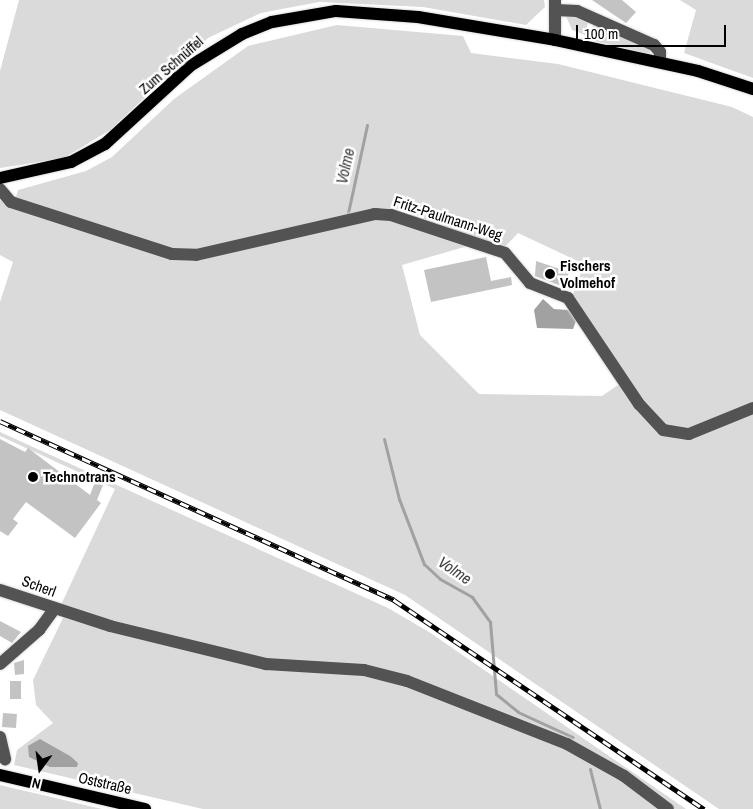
<!DOCTYPE html>
<html>
<head>
<meta charset="utf-8">
<style>
  body { margin:0 }
  #map { position:relative; width:753px; height:809px; overflow:hidden; background:#fff; font-family:"Archivo Narrow",sans-serif }
  div>[style] { position:absolute }
  .green>* { inset:0; background:#dadada }
  .water>* { inset:0; background:#a1a1a1 }
  .stream>* { height:3px; margin:-1.5px; padding:0 1.5px; transform-origin:1.5px; border-radius:1.5px; background:#a1a1a1 }
  .building>* { inset:0; background:#c3c3c3; transform-origin:0 0 }
  .roads { filter:drop-shadow(0 0 1px #dbdbdb) drop-shadow(0 0 1px #dbdbdb) }
  .minor>* { height:12px; margin:-6px; padding:0 6px; transform-origin:6px; border-radius:6px; background:#535353 }
  .major>* { height:12px; margin:-6px; padding:0 6px; transform-origin:6px; border-radius:6px; background:#000 }
  .rail>* { height:5px; margin-top:-2.5px; transform-origin:0; background:repeating-linear-gradient(90deg,#fff 0 9px,#000 0 18px); box-sizing:border-box; border-block:1px solid #000 }
  .dots>* { width:14px; height:14px; translate:-50% -50%; box-sizing:border-box; border:2px solid #fff; border-radius:50% }
  span { translate:-50% -50%; white-space:nowrap; text-align:center; line-height:1.15; -webkit-text-stroke:5px #fff; paint-order:stroke }
  .street-label { font-size:15px; color:#000 }
  .poi-label { font-size:15px; color:#000; font-weight:700 }
  .left { translate:0 -50%; text-align:left }
  .water-label { font-size:16px; color:#424242; font-style:italic }
  .north { position:absolute; left:15px; top:744px; width:50px; height:50px; -webkit-text-stroke:4px #fff; paint-order:stroke; rotate:194deg; font-size:14px; font-weight:700; line-height:20px; text-align:center; color:#000 }
  .north::after { content:''; display:block; margin:auto; width:18px; height:22px; background:#000; clip-path:polygon(50% 0,100% 100%,50% 72%,0 100%) }
  .scale { position:absolute; left:576px; top:25px; width:150px; height:22px; box-sizing:border-box; border:2px solid #000; border-top:0; padding-left:6px; font-size:15px; line-height:18px; white-space:nowrap; color:#000; -webkit-text-stroke:4px #fff; paint-order:stroke }
</style>
</head>
<body>
<div id="map">
  <div class="green">
    <i style="clip-path:polygon(19px 0,544px 0,545px 7px,526px 25px,423px 7px,319px 2px,261px 13px,208px 38px,110px 130px,64px 158px,0 168px,0 71px)"></i>
    <i style="clip-path:polygon(680px 0,753px 0,753px 78px,684px 53px,696px 10px)"></i>
    <i style="clip-path:polygon(571px 15px,588px 22px,585px 35px,572px 30px,566px 16px)"></i>
    <i style="clip-path:polygon(evenodd,337px 25px,463px 36px,471px 53px,558px 64px,732px 107px,753px 117px,753px 809px,719px 809px,405px 595px,0 410px,0 302px,13px 262px,0 255px,0 200px,30px 215px,133px 247px,176px 256px,204px 254px,368px 220px,340px 218px,192px 250px,167px 249px,16px 197px,18px 190px,86px 171px,112px 157px,174px 99px,248px 46px,337px 25px,518px 233px,584px 264px,570px 303px,621px 383px,602px 396px,479px 394px,420px 335px,402px 265px,478px 243px,502px 250px,518px 233px)"></i>
    <i style="clip-path:polygon(593px 25px,649px 48px,650px 54px,590px 40px)"></i>
    <i style="clip-path:polygon(0 432px,388px 608px,429px 632px,686px 809px,676px 809px,562px 737px,403px 675px,262px 658px,60px 607px,115px 489px,0 436px)"></i>
    <i style="clip-path:polygon(64px 616px,263px 667px,377px 676px,471px 708px,592px 762px,660px 809px,203px 809px,14px 765px,17px 750px,53px 723px,36px 705px,33px 680px)"></i>
    <i style="clip-path:polygon(0 785px,102px 809px,0 809px)"></i>
  </div>
  <div class="water">
    <i style="clip-path:polygon(543px 299px,554px 309px,568px 310px,576px 321px,573px 329px,537px 328px,534px 310px)"></i>
    <i style="clip-path:polygon(40px 739px,70px 756px,78px 763px,77px 767px,50px 767px,29px 757px,28px 746px)"></i>
  </div>
  <div class="stream">
    <i style="left:348px;top:213px;width:90px;rotate:-77.8deg"></i>
    <i style="left:596px;top:271px;width:8px;rotate:-60deg"></i>
    <i style="left:384px;top:439px;width:62px;rotate:76deg"></i>
    <i style="left:399px;top:499px;width:70px;rotate:69deg"></i>
    <i style="left:424px;top:564px;width:22px;rotate:43deg"></i>
    <i style="left:440px;top:579px;width:37px;rotate:29deg"></i>
    <i style="left:472px;top:597px;width:31px;rotate:54deg"></i>
    <i style="left:490px;top:622px;width:72px;rotate:85.2deg"></i>
    <i style="left:496px;top:694px;width:28px;rotate:39deg"></i>
    <i style="left:518px;top:712px;width:60px;rotate:24.8deg"></i>
    <i style="left:590px;top:769px;width:41px;rotate:76deg"></i>
  </div>
  <div class="building">
    <i style="clip-path:polygon(592px 0,622px 0,636px 12px,626px 23px)"></i>
    <i style="clip-path:polygon(486px 257px,491px 281px,511px 277px,512px 285px,431px 302px,424px 270px)"></i>
    <i style="clip-path:polygon(536px 261px,569px 272px,564px 287px,535px 276px)"></i>
    <i style="clip-path:polygon(0 439px,25px 452px,28px 448px,90px 495px,95px 482px,103px 485px,97px 500px,101px 503px,75px 538px,26px 502px,13px 519px,18px 523px,8px 536px,0 531px)"></i>
    <i style="clip-path:polygon(0 621px,21px 632px,12px 643px,0 636px)"></i>
    <i style="clip-path:polygon(24px 660px,24px 674px,15px 675px,14px 663px)"></i>
    <i style="left:10px;top:681px;width:11px;height:18px"></i>
    <i style="left:3px;top:713px;width:14px;height:14px;rotate:4deg"></i>
  </div>
  <div class="roads">
    <div class="minor">
      <i style="left:555px;top:0;width:40px;rotate:90deg"></i>
      <i style="left:556px;top:10px;width:21px;rotate:3deg"></i>
      <i style="left:577px;top:11px;width:84px;rotate:23.8deg"></i>
      <i style="left:654px;top:45px;width:9px;rotate:49deg"></i>
      <i style="left:660px;top:52px;width:10px;rotate:90deg"></i>
      <i style="left:0;top:189px;width:17px;rotate:50deg"></i>
      <i style="left:11px;top:202px;width:169px;rotate:17.9deg"></i>
      <i style="left:172px;top:254px;width:24px;rotate:2deg"></i>
      <i style="left:196px;top:255px;width:184px;rotate:-12.9deg"></i>
      <i style="left:375px;top:214px;width:16px;rotate:4deg"></i>
      <i style="left:391px;top:215px;width:120px;rotate:18.4deg"></i>
      <i style="left:505px;top:253px;width:39px;rotate:50deg"></i>
      <i style="left:530px;top:283px;width:41px;rotate:21.5deg"></i>
      <i style="left:568px;top:298px;width:128px;rotate:56.2deg"></i>
      <i style="left:639px;top:404px;width:35px;rotate:47deg"></i>
      <i style="left:663px;top:430px;width:26px;rotate:9deg"></i>
      <i style="left:689px;top:434px;width:69px;rotate:-22.1deg"></i>
      <i style="left:0;top:590px;width:116px;rotate:18.1deg"></i>
      <i style="left:110px;top:626px;width:161px;rotate:13.7deg"></i>
      <i style="left:266px;top:664px;width:98px;rotate:3.5deg"></i>
      <i style="left:364px;top:670px;width:44px;rotate:14.3deg"></i>
      <i style="left:407px;top:681px;width:172px;rotate:21.5deg"></i>
      <i style="left:567px;top:744px;width:65px;rotate:29.3deg"></i>
      <i style="left:624px;top:776px;width:55px;rotate:36.9deg"></i>
      <i style="left:0;top:664px;width:52px;rotate:-41.1deg"></i>
      <i style="left:39px;top:630px;width:26px;rotate:-54deg"></i>
      <i style="left:0;top:737px;width:23px;rotate:77deg"></i>
    </div>
    <div class="major">
      <i style="left:0;top:178px;width:73px;rotate:-12.7deg"></i>
      <i style="left:71px;top:162px;width:38px;rotate:-28deg"></i>
      <i style="left:105px;top:144px;width:115px;rotate:-42.5deg"></i>
      <i style="left:190px;top:66px;width:61px;rotate:-31.6deg"></i>
      <i style="left:242px;top:34px;width:32px;rotate:-22deg"></i>
      <i style="left:272px;top:22px;width:65px;rotate:-9.8deg"></i>
      <i style="left:336px;top:11px;width:82px;rotate:4.2deg"></i>
      <i style="left:418px;top:17px;width:139px;rotate:9.5deg"></i>
      <i style="left:555px;top:40px;width:146px;rotate:12.2deg"></i>
      <i style="left:698px;top:71px;width:58px;rotate:18.1deg"></i>
      <i style="left:0;top:775px;width:149px;rotate:13.2deg"></i>
    </div>
  </div>
  <div class="rail">
    <i style="left:0;top:421px;width:433px;rotate:24.4deg"></i>
    <i style="left:394px;top:600px;width:374px;rotate:34deg"></i>
  </div>
  <div class="dots">
    <i style="left:550px;top:274px;background:#000"></i>
    <i style="left:33px;top:477px;background:#000"></i>
  </div>
  <div class="street-label">
    <span style="left:171px;top:65px;rotate:-41deg">Zum Schnüffel</span>
    <span style="left:448px;top:218px;rotate:18deg">Fritz-Paulmann-Weg</span>
    <span style="left:39px;top:586px;rotate:20deg">Scherl</span>
    <span style="left:105px;top:783px;rotate:13deg">Oststraße</span>
  </div>
  <div class="poi-label">
    <span class="left" style="left:560px;top:274px">Fischers<br>Volmehof</span>
    <span class="left" style="left:43px;top:477px">Technotrans</span>
  </div>
  <div class="water-label">
    <span style="left:345px;top:166px;rotate:-77deg">Volme</span>
    <span style="left:455px;top:570px;rotate:34deg">Volme</span>
  </div>
  <div class="north">N</div>
  <div class="scale">100 m</div>
</div>
</body>
</html>
